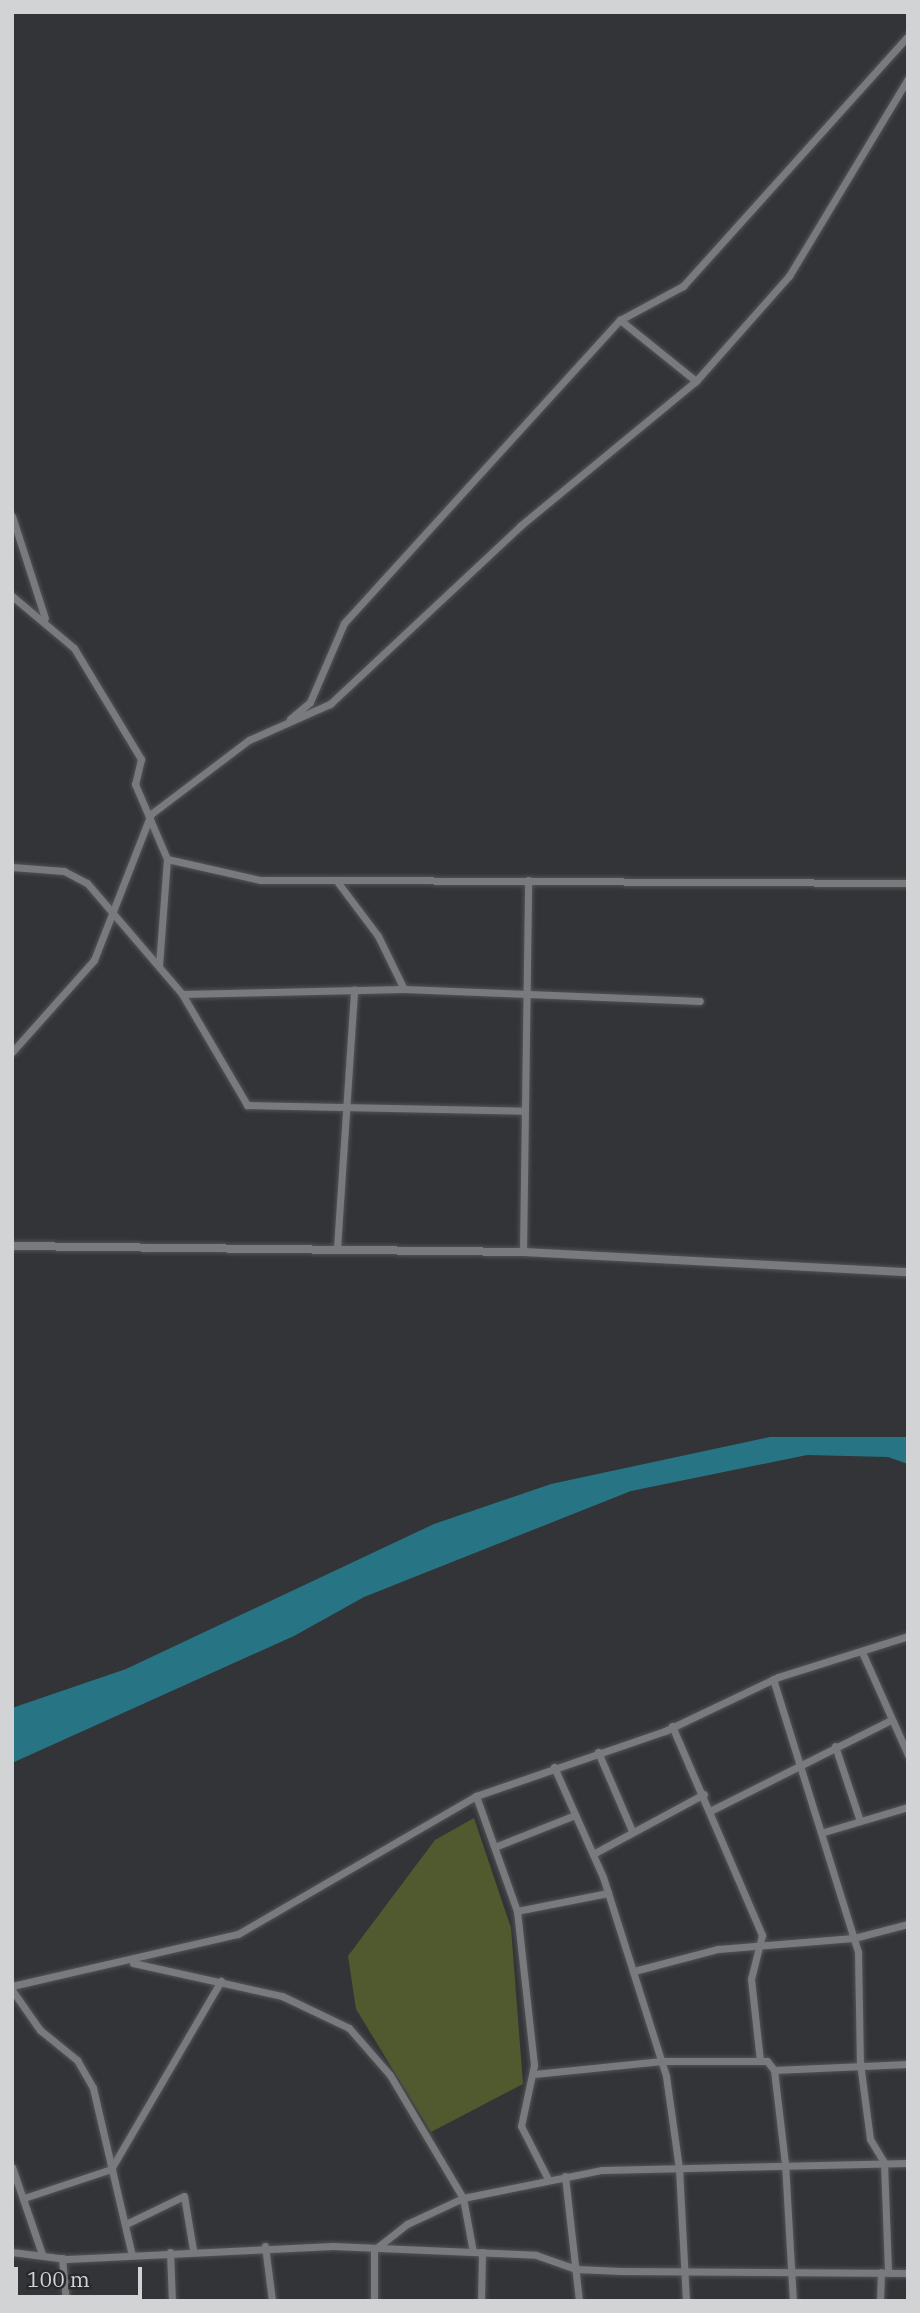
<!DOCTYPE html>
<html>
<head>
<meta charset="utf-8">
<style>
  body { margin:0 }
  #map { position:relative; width:920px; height:2313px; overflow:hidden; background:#323437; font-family:"IBM Plex Serif",serif }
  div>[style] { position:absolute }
  .green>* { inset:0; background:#515a2f }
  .water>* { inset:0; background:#277584 }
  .roads { filter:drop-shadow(0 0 2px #515355) drop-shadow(0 0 2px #515355) }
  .minor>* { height:7px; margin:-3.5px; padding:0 3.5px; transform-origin:3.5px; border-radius:3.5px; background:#787a7e }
  .tertiary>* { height:8px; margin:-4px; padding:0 4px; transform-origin:4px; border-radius:4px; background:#787a7e }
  span { translate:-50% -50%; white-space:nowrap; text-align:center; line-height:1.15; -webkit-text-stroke:5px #282a2d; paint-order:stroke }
  .frame { position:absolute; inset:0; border:14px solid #d2d3d5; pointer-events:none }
  .scale { position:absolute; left:14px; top:2267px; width:128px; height:32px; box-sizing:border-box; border:4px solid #d2d3d5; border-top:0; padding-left:9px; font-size:21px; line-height:24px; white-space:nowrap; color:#d2d3d5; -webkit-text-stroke:5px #282a2d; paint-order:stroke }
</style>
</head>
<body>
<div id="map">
  <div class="green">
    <i style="clip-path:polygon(474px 1818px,511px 1928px,523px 2084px,431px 2132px,356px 2009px,348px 1956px,435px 1840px)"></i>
  </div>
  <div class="water">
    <i style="clip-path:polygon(770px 1437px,908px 1437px,908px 1464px,888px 1457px,807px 1455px,631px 1491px,364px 1597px,294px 1636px,12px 1763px,12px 1708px,126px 1669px,434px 1524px,551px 1484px)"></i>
  </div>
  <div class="roads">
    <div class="minor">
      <i style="left:620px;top:320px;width:97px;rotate:38.8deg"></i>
      <i style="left:12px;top:516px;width:107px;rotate:72.1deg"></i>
      <i style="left:12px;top:596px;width:81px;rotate:40deg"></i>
      <i style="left:74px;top:648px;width:130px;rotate:58.9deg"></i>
      <i style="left:141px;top:759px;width:26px;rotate:103deg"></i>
      <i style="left:135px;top:784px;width:82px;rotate:66.9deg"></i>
      <i style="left:167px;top:859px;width:107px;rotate:94.3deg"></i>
      <i style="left:290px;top:719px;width:26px;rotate:-40deg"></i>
      <i style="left:310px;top:702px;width:86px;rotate:-66.7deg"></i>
      <i style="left:344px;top:623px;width:410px;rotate:-47.7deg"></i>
      <i style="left:620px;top:320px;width:72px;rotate:-28.4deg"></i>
      <i style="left:683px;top:286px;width:336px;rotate:-48deg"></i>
      <i style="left:167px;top:859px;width:95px;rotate:12.7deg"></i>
      <i style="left:260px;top:880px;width:76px"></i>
      <i style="left:336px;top:880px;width:70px;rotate:53.1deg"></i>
      <i style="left:378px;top:936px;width:59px;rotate:63.9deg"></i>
      <i style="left:12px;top:867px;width:52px;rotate:4.4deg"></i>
      <i style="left:64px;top:871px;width:26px;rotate:28deg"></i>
      <i style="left:87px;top:883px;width:146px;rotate:49.4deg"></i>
      <i style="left:182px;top:994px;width:129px;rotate:59.6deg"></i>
      <i style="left:247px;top:1105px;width:276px;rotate:1.2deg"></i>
      <i style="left:336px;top:880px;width:572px;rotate:0.3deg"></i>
      <i style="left:182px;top:994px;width:222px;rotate:-1.3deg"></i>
      <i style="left:404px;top:989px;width:296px;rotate:2.3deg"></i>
      <i style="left:12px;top:1052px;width:123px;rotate:-48.3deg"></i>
      <i style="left:94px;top:960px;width:157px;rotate:-68.7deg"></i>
      <i style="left:151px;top:814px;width:123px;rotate:-37.1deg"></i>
      <i style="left:249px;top:740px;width:89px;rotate:-24deg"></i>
      <i style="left:330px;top:704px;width:260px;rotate:-43.1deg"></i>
      <i style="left:520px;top:526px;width:228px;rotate:-39.5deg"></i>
      <i style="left:696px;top:381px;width:140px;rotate:-48.5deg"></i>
      <i style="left:789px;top:276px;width:230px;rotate:-58.9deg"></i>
      <i style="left:337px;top:1248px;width:259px;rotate:-86.2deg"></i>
      <i style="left:523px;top:1252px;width:372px;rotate:-89.2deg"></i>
      <i style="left:862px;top:1652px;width:113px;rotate:65.9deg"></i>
      <i style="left:773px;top:1679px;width:286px;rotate:72.7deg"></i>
      <i style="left:858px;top:1952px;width:111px;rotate:89deg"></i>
      <i style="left:860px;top:2063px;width:77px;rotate:82.5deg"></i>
      <i style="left:870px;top:2139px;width:27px;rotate:59deg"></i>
      <i style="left:884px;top:2162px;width:110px;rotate:87.9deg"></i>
      <i style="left:672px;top:1726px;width:228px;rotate:66.7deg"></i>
      <i style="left:762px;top:1935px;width:45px;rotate:104deg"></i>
      <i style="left:751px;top:1979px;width:81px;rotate:83.7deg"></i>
      <i style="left:835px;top:1746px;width:79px;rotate:71.6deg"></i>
      <i style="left:598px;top:1752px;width:86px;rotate:66.7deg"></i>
      <i style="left:554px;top:1767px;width:120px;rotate:66deg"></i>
      <i style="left:603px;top:1877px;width:209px;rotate:72.4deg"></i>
      <i style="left:666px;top:2076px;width:93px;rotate:82deg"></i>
      <i style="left:679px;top:2168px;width:133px;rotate:87deg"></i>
      <i style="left:476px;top:1796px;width:122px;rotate:70.4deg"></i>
      <i style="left:517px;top:1911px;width:155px;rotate:83.7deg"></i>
      <i style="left:534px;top:2065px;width:62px;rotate:102deg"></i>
      <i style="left:521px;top:2126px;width:59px;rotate:63deg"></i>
      <i style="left:710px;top:1811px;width:200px;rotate:-26.7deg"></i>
      <i style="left:824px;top:1832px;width:88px;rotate:-16.6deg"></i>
      <i style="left:497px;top:1846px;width:84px;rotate:-21.7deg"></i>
      <i style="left:593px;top:1854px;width:126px;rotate:-28.4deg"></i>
      <i style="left:517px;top:1911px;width:93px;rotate:-11.2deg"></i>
      <i style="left:133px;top:1963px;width:153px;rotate:12.5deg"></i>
      <i style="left:282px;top:1996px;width:74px;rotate:25.5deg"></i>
      <i style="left:349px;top:2028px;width:62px;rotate:48.9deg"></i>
      <i style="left:390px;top:2075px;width:143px;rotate:59.3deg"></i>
      <i style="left:463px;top:2198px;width:55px;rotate:79.5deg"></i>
      <i style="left:634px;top:1971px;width:87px;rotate:-14.7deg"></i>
      <i style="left:718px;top:1949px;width:136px;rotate:-4.6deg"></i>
      <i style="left:854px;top:1938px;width:56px;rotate:-14.5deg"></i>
      <i style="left:12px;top:1986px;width:232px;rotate:-13deg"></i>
      <i style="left:238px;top:1934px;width:275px;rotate:-30.1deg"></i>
      <i style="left:476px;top:1796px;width:200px;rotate:-19deg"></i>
      <i style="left:665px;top:1731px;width:125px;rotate:-25.5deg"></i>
      <i style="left:778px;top:1677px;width:136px;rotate:-17.5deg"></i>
      <i style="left:12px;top:1990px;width:49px;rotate:55deg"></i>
      <i style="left:40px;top:2030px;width:48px;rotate:39deg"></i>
      <i style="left:77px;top:2060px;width:32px;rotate:60deg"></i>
      <i style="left:93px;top:2088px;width:171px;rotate:76.9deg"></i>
      <i style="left:774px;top:2070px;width:134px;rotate:-2.6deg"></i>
      <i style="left:534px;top:2074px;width:129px;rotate:-5.8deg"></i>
      <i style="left:662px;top:2061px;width:105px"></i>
      <i style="left:767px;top:2061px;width:11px;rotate:52deg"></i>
      <i style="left:774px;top:2070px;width:94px;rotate:83.3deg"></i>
      <i style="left:785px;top:2163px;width:138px;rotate:86.7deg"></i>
      <i style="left:12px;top:2167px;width:92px;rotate:71deg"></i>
      <i style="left:565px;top:2176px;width:126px;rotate:83.6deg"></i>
      <i style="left:24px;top:2198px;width:92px;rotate:-18.4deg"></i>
      <i style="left:111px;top:2169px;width:218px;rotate:-59.7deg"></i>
      <i style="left:126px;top:2224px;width:64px;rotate:-25.8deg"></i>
      <i style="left:184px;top:2196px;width:55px;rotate:80.5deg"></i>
      <i style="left:265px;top:2246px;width:55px;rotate:82.7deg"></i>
      <i style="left:12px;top:2252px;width:55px;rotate:7.3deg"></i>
      <i style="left:67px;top:2259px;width:266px;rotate:-2.8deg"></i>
      <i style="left:333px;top:2246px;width:203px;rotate:2.5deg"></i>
      <i style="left:536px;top:2255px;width:42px;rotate:19.3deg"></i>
      <i style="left:576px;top:2269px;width:45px;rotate:2.5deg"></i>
      <i style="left:621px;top:2271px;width:287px;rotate:0.4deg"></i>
      <i style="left:170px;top:2252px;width:49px;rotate:87.7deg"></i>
      <i style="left:62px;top:2258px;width:43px;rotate:84.7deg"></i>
      <i style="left:374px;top:2301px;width:51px;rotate:-90deg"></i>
      <i style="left:374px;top:2250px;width:42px;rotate:-38.2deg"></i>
      <i style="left:407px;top:2224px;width:62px;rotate:-24.9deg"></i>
      <i style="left:463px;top:2198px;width:142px;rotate:-11.4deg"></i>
      <i style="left:602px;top:2170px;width:306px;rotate:-1.3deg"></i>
      <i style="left:481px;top:2301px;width:49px;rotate:-88.8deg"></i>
      <i style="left:880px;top:2301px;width:29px;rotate:-88deg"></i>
    </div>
    <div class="tertiary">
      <i style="left:12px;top:1246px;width:511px;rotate:0.67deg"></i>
      <i style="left:523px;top:1252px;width:386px;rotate:3deg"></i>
    </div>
  </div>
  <div class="frame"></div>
  <div class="scale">100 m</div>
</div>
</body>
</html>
